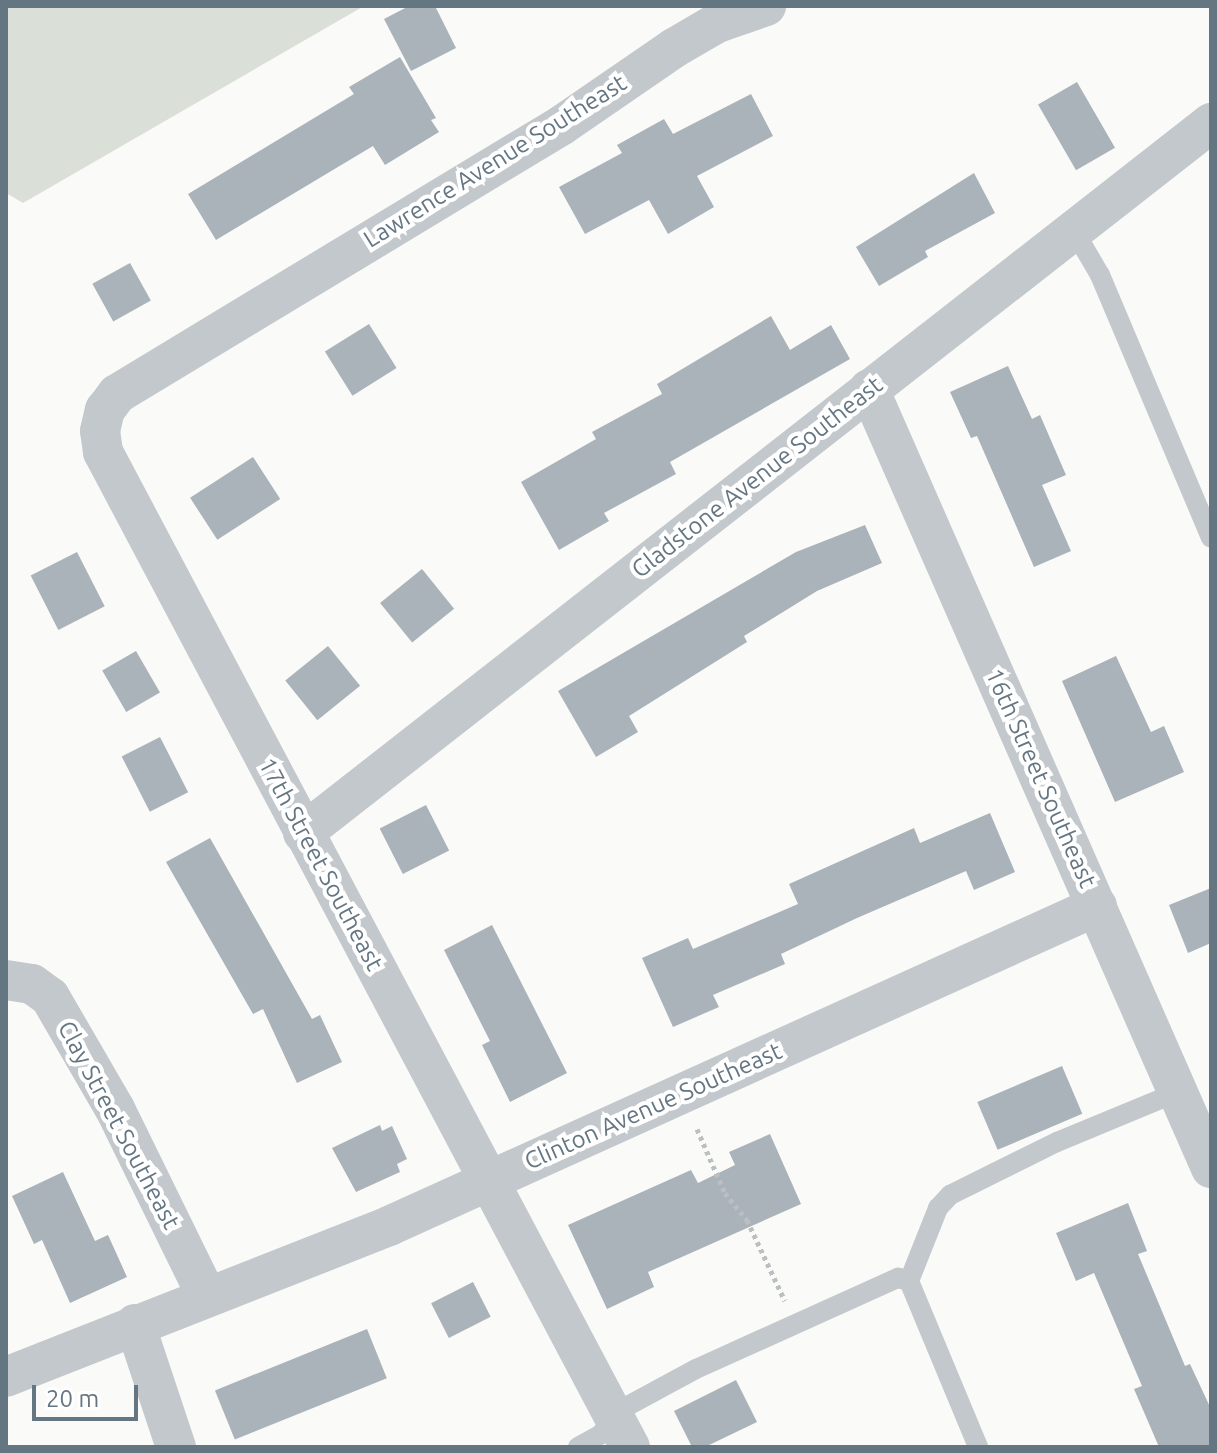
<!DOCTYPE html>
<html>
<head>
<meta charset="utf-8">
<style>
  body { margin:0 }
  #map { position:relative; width:1217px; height:1453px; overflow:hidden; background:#fafaf8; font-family:Ubuntu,sans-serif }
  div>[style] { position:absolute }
  .green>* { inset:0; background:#dadfd7 }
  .building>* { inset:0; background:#aab3b9; transform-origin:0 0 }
  .path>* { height:5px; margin-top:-2.5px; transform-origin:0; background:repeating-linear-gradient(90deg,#bbbfc2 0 4px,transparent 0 8px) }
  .service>* { height:20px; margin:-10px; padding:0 10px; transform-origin:10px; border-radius:10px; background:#c3c8cc }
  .minor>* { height:40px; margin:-20px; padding:0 20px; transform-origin:20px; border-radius:20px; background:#c3c8cc }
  span { translate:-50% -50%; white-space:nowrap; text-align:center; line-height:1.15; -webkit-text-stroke:8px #fff; paint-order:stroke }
  .street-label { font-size:24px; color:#657683 }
  .frame { position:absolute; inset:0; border:8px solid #657683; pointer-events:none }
  .scale { position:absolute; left:32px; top:1385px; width:106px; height:36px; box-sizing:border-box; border:4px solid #657683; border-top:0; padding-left:10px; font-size:24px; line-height:28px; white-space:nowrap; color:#657683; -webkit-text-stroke:6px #fff; paint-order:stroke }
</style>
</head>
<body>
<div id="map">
  <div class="green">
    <i style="clip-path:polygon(6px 6px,364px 6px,23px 203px,6px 193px)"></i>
  </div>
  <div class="building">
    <i style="clip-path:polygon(409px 6px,435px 6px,456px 48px,411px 71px,384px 19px)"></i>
    <i style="clip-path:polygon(400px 57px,436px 118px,431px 120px,439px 132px,385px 165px,373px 146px,216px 240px,188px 194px,354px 94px,349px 87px)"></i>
    <i style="left:1077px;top:82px;width:76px;height:45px;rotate:60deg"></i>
    <i style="clip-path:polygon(751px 94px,773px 136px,697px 176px,714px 207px,668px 234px,649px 200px,585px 234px,559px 187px,622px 153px,617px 145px,664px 119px,673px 134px)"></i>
    <i style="clip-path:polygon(974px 173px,995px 213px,925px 251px,928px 257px,879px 286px,856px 247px)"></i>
    <i style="left:130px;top:263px;width:43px;height:43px;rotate:61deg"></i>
    <i style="clip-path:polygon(771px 316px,790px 350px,831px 325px,850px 359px,670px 462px,676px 474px,604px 513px,609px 521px,559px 550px,521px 482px,596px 439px,592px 432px,662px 394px,657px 384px)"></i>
    <i style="left:369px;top:324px;width:52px;height:52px;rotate:58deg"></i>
    <i style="clip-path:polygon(1008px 366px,1032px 419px,1040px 415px,1066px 475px,1042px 485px,1071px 551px,1034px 567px,977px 436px,971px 438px,950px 392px)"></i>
    <i style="left:253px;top:457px;width:50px;height:75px;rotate:57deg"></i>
    <i style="clip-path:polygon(865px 525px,882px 563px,817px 591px,744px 636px,747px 642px,629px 716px,638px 732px,596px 757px,558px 691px,796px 552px)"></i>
    <i style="left:77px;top:552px;width:61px;height:52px;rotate:63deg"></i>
    <i style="left:422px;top:569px;width:51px;height:54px;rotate:51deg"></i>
    <i style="left:328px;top:646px;width:51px;height:55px;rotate:51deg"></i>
    <i style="left:136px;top:651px;width:48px;height:39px;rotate:60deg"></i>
    <i style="clip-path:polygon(1116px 656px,1151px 732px,1164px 726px,1184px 772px,1115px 802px,1062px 681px)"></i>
    <i style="left:160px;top:737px;width:62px;height:43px;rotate:63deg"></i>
    <i style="left:426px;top:805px;width:51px;height:52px;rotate:63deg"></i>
    <i style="clip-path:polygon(990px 813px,1015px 872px,974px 890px,966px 871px,857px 918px,781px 954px,785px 964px,713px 995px,719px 1007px,673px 1027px,642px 958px,688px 938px,693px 949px,798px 904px,789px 884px,914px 828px,920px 843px)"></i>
    <i style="clip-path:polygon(210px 838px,312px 1019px,320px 1015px,342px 1062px,297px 1083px,263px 1009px,253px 1014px,166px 862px)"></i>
    <i style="clip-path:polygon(1211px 888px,1211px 943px,1188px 953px,1169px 905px)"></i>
    <i style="clip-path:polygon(492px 925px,567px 1073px,510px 1102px,482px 1045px,490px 1041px,444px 950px)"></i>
    <i style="left:1062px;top:1066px;width:52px;height:92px;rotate:67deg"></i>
    <i style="clip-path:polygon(380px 1125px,382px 1131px,392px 1126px,407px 1159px,397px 1164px,400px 1172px,356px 1192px,332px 1148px)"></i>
    <i style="clip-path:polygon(770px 1134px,801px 1204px,648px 1272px,654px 1287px,607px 1309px,568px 1225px,691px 1170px,698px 1183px,735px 1165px,729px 1152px)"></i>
    <i style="clip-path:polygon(63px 1172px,95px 1241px,108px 1235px,127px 1277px,70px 1303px,42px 1240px,34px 1244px,12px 1196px)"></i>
    <i style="clip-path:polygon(1128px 1203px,1147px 1251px,1138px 1254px,1185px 1366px,1190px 1364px,1211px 1409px,1211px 1447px,1159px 1447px,1134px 1389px,1142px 1386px,1094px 1273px,1076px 1281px,1056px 1233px)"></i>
    <i style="left:473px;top:1282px;width:39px;height:47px;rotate:63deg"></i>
    <i style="left:367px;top:1329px;width:53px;height:164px;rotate:68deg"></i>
    <i style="clip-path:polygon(736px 1380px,757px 1422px,705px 1447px,692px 1447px,674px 1411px)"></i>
  </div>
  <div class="path">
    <i style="left:697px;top:1129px;width:70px;rotate:66.4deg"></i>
    <i style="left:725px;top:1193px;width:35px;rotate:51deg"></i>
    <i style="left:747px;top:1220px;width:89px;rotate:64.9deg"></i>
  </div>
  <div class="service">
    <i style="left:1073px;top:229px;width:53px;rotate:59.6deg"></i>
    <i style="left:1100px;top:275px;width:285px;rotate:67.1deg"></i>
    <i style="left:909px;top:1281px;width:79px;rotate:-68.3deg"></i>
    <i style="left:938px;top:1208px;width:18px;rotate:-47deg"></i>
    <i style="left:950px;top:1195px;width:119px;rotate:-26.4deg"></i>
    <i style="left:1057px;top:1142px;width:131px;rotate:-22.5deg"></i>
    <i style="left:578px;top:1447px;width:26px;rotate:-29deg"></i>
    <i style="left:601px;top:1434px;width:33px;rotate:-50deg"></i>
    <i style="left:622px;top:1409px;width:84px;rotate:-28.4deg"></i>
    <i style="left:696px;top:1369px;width:222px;rotate:-24.3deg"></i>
    <i style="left:898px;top:1278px;width:11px;rotate:15deg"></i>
    <i style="left:909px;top:1281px;width:180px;rotate:67.4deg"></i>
  </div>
  <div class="minor">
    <i style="left:869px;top:389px;width:851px;rotate:66.3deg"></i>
    <i style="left:303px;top:833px;width:1153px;rotate:-38.02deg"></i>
    <i style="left:6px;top:980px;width:26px;rotate:9deg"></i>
    <i style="left:32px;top:984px;width:22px;rotate:36deg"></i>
    <i style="left:50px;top:997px;width:129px;rotate:59.9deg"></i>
    <i style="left:115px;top:1109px;width:209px;rotate:63.9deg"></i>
    <i style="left:135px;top:1324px;width:130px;rotate:71.6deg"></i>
    <i style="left:6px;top:1377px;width:412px;rotate:-21.5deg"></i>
    <i style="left:389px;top:1226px;width:777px;rotate:-24.32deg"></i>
    <i style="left:630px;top:1447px;width:1126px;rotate:-117.91deg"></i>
    <i style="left:103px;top:452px;width:21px;rotate:-98deg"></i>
    <i style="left:100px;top:431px;width:22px;rotate:-77deg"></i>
    <i style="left:105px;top:410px;width:20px;rotate:-53deg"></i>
    <i style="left:117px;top:394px;width:520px;rotate:-31.15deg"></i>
    <i style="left:562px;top:125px;width:136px;rotate:-34.5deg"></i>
    <i style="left:674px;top:48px;width:50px;rotate:-30.2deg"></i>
    <i style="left:717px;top:23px;width:52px;rotate:-19.1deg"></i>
  </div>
  <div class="street-label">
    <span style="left:495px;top:161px;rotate:-32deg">Lawrence Avenue Southeast</span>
    <span style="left:757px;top:477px;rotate:-38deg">Gladstone Avenue Southeast</span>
    <span style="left:1041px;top:778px;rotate:66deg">16th Street Southeast</span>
    <span style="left:321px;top:864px;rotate:62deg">17th Street Southeast</span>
    <span style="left:653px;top:1106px;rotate:-24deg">Clinton Avenue Southeast</span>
    <span style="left:119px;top:1125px;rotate:62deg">Clay Street Southeast</span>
  </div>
  <div class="frame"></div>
  <div class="scale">20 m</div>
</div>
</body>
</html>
